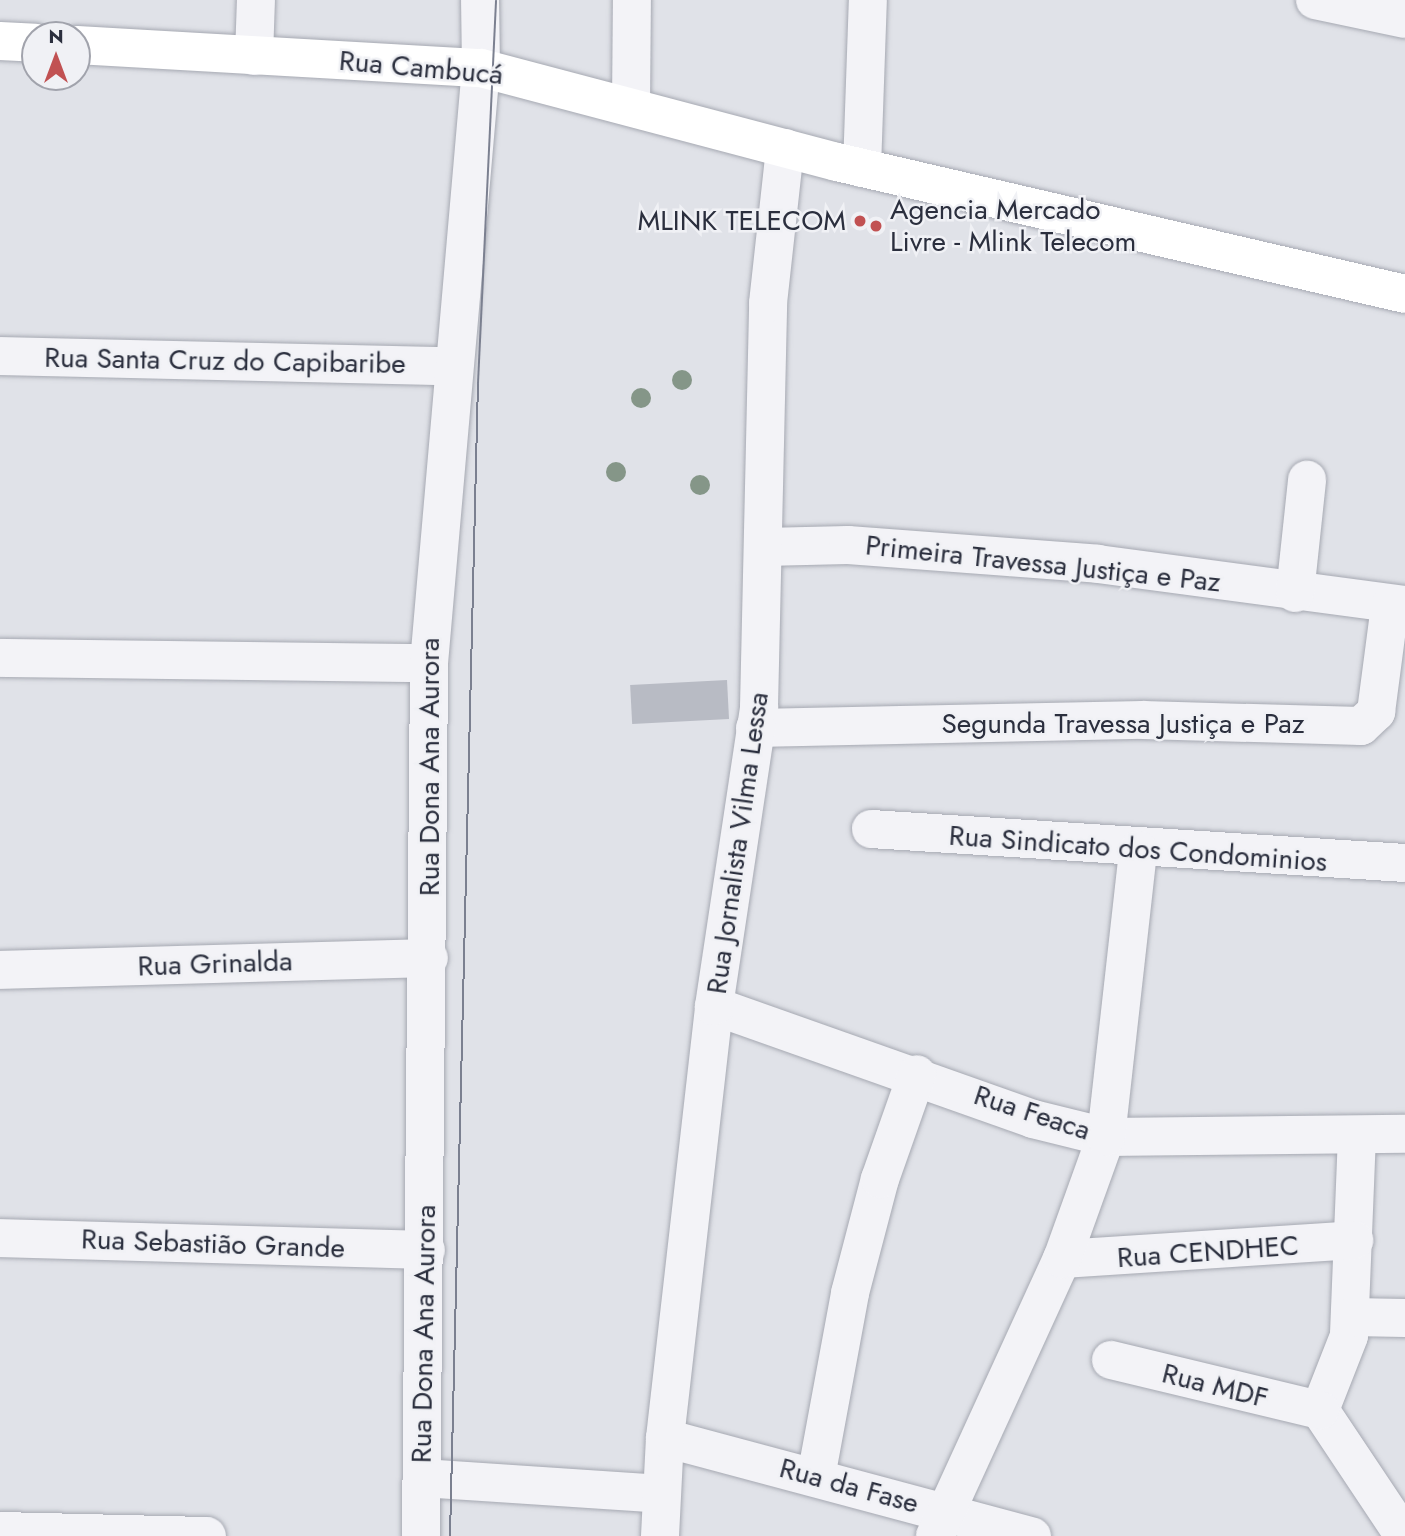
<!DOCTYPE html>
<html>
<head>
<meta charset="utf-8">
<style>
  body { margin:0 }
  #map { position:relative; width:1405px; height:1536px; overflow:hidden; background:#e0e2e8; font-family:Jost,sans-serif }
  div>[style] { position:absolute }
  .building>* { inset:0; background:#b8bbc4; transform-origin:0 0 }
  .roads { filter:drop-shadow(0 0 2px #a6a9b2) drop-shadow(0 0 2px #a6a9b2) }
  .minor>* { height:38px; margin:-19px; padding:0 19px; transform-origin:19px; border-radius:19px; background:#f3f3f7 }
  .major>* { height:38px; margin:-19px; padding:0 19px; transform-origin:19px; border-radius:19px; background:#fff }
  .tram>* { height:2px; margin:-1px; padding:0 1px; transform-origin:1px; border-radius:1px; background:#7b8090 }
  .trees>* { width:20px; height:20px; margin:-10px; border-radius:50%; background:#859688 }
  .dots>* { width:19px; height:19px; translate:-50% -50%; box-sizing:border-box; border:4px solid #f0f1f5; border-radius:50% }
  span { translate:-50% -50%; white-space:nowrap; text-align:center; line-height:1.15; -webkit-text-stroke:5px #f0f1f5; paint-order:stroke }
  .street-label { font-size:28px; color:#2b2f3e }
  .poi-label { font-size:28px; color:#2b2f3e }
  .left { translate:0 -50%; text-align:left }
  .right { translate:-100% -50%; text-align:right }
  .north { position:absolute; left:21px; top:21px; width:70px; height:70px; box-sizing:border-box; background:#f0f1f5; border:2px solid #a1a3ac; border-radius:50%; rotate:0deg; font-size:19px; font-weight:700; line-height:28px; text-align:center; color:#2b2f3e }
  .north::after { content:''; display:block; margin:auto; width:24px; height:32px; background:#c15152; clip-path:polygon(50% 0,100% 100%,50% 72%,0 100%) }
</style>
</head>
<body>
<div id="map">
  <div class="building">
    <i style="left:727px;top:680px;width:39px;height:97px;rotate:87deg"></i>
  </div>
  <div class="roads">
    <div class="minor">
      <i style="left:1315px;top:0;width:92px;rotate:11.9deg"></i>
      <i style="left:254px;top:56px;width:56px;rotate:-88deg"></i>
      <i style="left:631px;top:105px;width:105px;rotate:-89.5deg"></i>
      <i style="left:862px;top:168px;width:168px;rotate:-88deg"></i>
      <i style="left:0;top:356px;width:450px;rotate:1.3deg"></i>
      <i style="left:764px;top:547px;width:84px;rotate:-1.4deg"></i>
      <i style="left:848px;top:545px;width:251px;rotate:4.3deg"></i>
      <i style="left:1098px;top:564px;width:310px;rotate:7.6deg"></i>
      <i style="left:1295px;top:593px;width:114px;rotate:-83.9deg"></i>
      <i style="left:0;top:658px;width:429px;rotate:0.7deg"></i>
      <i style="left:755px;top:728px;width:388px;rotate:-1.2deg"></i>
      <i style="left:1143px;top:720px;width:218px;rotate:1.6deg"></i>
      <i style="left:1361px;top:726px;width:21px;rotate:-43deg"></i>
      <i style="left:1376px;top:712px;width:107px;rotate:-82.5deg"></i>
      <i style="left:871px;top:829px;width:535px;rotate:3.64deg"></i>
      <i style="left:0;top:970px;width:429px;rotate:-1.6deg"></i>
      <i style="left:714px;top:1006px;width:338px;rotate:19.5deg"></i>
      <i style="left:1033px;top:1119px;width:75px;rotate:13.9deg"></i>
      <i style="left:1106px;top:1137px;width:299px;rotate:-0.6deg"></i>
      <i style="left:1357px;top:1135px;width:201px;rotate:92.3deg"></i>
      <i style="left:1349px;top:1336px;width:79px;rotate:111.4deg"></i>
      <i style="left:1320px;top:1410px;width:151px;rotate:56.3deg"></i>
      <i style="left:0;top:1238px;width:426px;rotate:1.6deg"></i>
      <i style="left:1062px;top:1259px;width:293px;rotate:-3.7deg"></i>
      <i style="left:1351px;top:1317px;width:54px;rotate:1.1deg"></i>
      <i style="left:1111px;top:1360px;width:215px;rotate:13.5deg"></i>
      <i style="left:665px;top:1438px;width:380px;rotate:15deg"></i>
      <i style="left:816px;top:1477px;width:187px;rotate:-79.5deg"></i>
      <i style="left:850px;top:1293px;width:118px;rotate:-75.3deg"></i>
      <i style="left:880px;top:1179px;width:111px;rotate:-70.6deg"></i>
      <i style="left:422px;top:1478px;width:240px;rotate:3.8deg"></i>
      <i style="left:0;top:1531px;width:207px;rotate:1.4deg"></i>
      <i style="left:421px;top:1536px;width:873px;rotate:-89.47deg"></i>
      <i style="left:429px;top:663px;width:597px;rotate:-85.01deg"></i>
      <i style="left:481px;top:68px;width:68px;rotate:-90.8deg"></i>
      <i style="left:660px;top:1536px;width:98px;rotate:-87.1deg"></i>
      <i style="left:665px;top:1438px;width:435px;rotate:-83.5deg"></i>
      <i style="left:714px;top:1006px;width:302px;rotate:-81.4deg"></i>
      <i style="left:759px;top:707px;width:404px;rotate:-88.7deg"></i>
      <i style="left:768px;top:303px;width:156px;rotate:-83.7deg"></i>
      <i style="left:935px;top:1536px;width:305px;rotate:-65.4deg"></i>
      <i style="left:1062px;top:1259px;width:130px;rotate:-70.2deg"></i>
      <i style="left:1106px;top:1137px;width:289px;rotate:-83.6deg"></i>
    </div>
    <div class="major">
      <i style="left:0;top:41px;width:35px;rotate:3deg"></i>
      <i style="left:77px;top:45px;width:405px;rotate:3.3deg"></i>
      <i style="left:481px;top:68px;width:368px;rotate:14.8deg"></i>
      <i style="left:837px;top:162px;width:583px;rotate:13.08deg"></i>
    </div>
  </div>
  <div class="tram">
    <i style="left:450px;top:1536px;width:1153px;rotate:-88.61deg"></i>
    <i style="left:478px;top:383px;width:383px;rotate:-87.3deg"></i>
  </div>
  <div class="trees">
    <i style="left:682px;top:380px"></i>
    <i style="left:641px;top:398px"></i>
    <i style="left:616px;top:472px"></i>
    <i style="left:700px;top:485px"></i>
  </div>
  <div class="dots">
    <i style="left:860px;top:221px;background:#c15152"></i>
    <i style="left:876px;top:226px;background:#c15152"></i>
  </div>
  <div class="street-label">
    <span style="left:421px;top:68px;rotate:5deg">Rua Cambucá</span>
    <span style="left:225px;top:361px;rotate:1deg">Rua Santa Cruz do Capibaribe</span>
    <span style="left:1043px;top:564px;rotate:6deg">Primeira Travessa Justiça e Paz</span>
    <span style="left:1123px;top:724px">Segunda Travessa Justiça e Paz</span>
    <span style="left:430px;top:767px;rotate:-90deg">Rua Dona Ana Aurora</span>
    <span style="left:738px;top:843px;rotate:-82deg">Rua Jornalista Vilma Lessa</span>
    <span style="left:1138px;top:849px;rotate:4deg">Rua Sindicato dos Condominios</span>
    <span style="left:215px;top:964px;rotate:-2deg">Rua Grinalda</span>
    <span style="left:1032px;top:1113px;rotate:18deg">Rua Feaca</span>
    <span style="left:213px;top:1244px;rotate:2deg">Rua Sebastião Grande</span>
    <span style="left:1208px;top:1252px;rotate:-4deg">Rua CENDHEC</span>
    <span style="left:424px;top:1334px;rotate:-89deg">Rua Dona Ana Aurora</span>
    <span style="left:1215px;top:1386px;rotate:14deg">Rua MDF</span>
    <span style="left:849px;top:1486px;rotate:15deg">Rua da Fase</span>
  </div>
  <div class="poi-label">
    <span class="left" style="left:890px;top:226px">Agencia Mercado<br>Livre - Mlink Telecom</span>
    <span class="right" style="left:846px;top:221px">MLINK TELECOM</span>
  </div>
  <div class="north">N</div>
</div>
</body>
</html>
